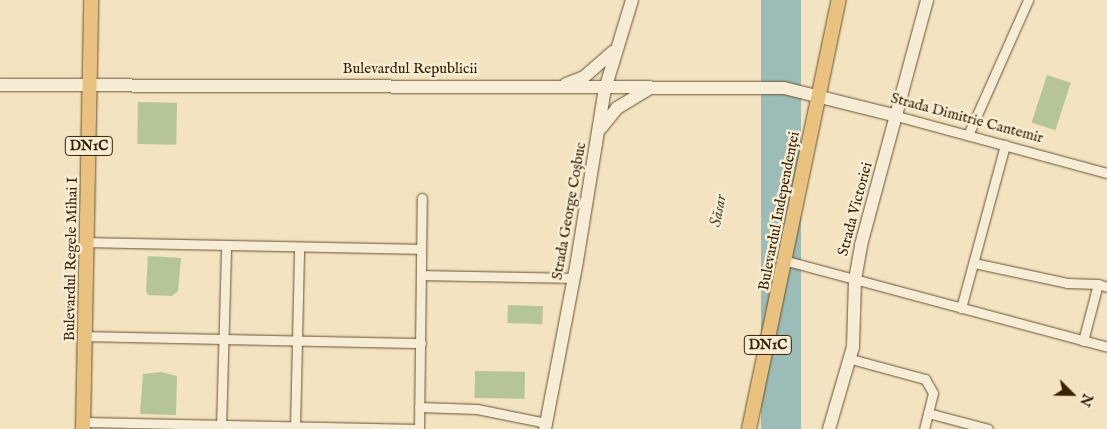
<!DOCTYPE html>
<html>
<head>
<meta charset="utf-8">
<style>
  body { margin:0 }
  #map { position:relative; width:1107px; height:429px; overflow:hidden; background:#f3e3c0; font-family:"IM FELL English",serif }
  div>[style] { position:absolute }
  .green>* { inset:0; background:#b6c596; transform-origin:0 0 }
  .water>* { inset:0; background:#9cbdb7; transform-origin:0 0 }
  .roads { filter:drop-shadow(0 0 1px #685231) drop-shadow(0 0 1px #685231) }
  .street>* { height:9px; margin:-4.5px; padding:0 4.5px; transform-origin:4.5px; border-radius:4.5px; background:#f7edd6 }
  .secondary>* { height:12px; margin:-6px; padding:0 6px; transform-origin:6px; border-radius:6px; background:#f7edd6 }
  .primary>* { height:14px; margin:-7px; padding:0 7px; transform-origin:7px; border-radius:7px; background:#eac280 }
  span { translate:-50% -50%; white-space:nowrap; text-align:center; line-height:1.15; -webkit-text-stroke:5px #f7edd6; paint-order:stroke }
  .shield-label span { padding:1px 4px; background:#f7edd6; border:1px solid; border-radius:4px; -webkit-text-stroke-width:0 }
  .shield-label { font-size:14px; color:#392201; font-weight:700 }
  .street-label { font-size:15px; color:#392201 }
  .water-label { font-size:16px; color:#575038; font-style:italic }
  .north { position:absolute; left:1047px; top:369px; width:50px; height:50px; -webkit-text-stroke:4px #f7edd6; paint-order:stroke; rotate:113deg; font-size:14px; font-weight:700; line-height:20px; text-align:center; color:#392201 }
  .north::after { content:''; display:block; margin:auto; width:18px; height:22px; background:#392201; clip-path:polygon(50% 0,100% 100%,50% 72%,0 100%) }
</style>
</head>
<body>
<div id="map">
  <div class="green">
    <i style="left:1047px;top:75px;width:25px;height:50px;rotate:18deg"></i>
    <i style="left:138px;top:102px;width:39px;height:42px;rotate:1deg"></i>
    <i style="clip-path:polygon(148px 256px,181px 258px,178px 291px,172px 296px,148px 295px,146px 291px)"></i>
    <i style="left:508px;top:305px;width:35px;height:18px;rotate:2deg"></i>
    <i style="left:475px;top:371px;width:50px;height:27px;rotate:1deg"></i>
    <i style="clip-path:polygon(161px 372px,177px 376px,176px 415px,140px 414px,143px 374px)"></i>
  </div>
  <div class="water">
    <i style="left:761px;top:0;width:40px;height:438px"></i>
  </div>
  <div class="roads">
    <div class="street">
      <i style="left:897px;top:116px;width:218px;rotate:15.2deg"></i>
      <i style="left:968px;top:135px;width:148px;rotate:-66deg"></i>
      <i style="left:87px;top:242px;width:334px;rotate:1.2deg"></i>
      <i style="left:787px;top:261px;width:331px;rotate:15deg"></i>
      <i style="left:974px;top:263px;width:95px;rotate:12.1deg"></i>
      <i style="left:1067px;top:283px;width:31px;rotate:2deg"></i>
      <i style="left:422px;top:275px;width:152px;rotate:1.1deg"></i>
      <i style="left:961px;top:308px;width:169px;rotate:-74.9deg"></i>
      <i style="left:85px;top:336px;width:336px;rotate:1.2deg"></i>
      <i style="left:1083px;top:341px;width:59px;rotate:-75.3deg"></i>
      <i style="left:1098px;top:284px;width:9px;rotate:18deg"></i>
      <i style="left:851px;top:359px;width:77px;rotate:15.1deg"></i>
      <i style="left:925px;top:379px;width:16px;rotate:60deg"></i>
      <i style="left:933px;top:393px;width:37px;rotate:104deg"></i>
      <i style="left:419px;top:407px;width:58px;rotate:2deg"></i>
      <i style="left:477px;top:409px;width:70px;rotate:11.5deg"></i>
      <i style="left:928px;top:413px;width:62px;rotate:14.9deg"></i>
      <i style="left:84px;top:422px;width:335px;rotate:1.2deg"></i>
      <i style="left:419px;top:429px;width:231px;rotate:-89.3deg"></i>
      <i style="left:221px;top:429px;width:184px;rotate:-88.4deg"></i>
      <i style="left:295px;top:429px;width:182px;rotate:-88.7deg"></i>
    </div>
    <div class="secondary">
      <i style="left:566px;top:84px;width:19px;rotate:-21deg"></i>
      <i style="left:584px;top:77px;width:38px;rotate:-41deg"></i>
      <i style="left:0;top:85px;width:784px;rotate:0.22deg"></i>
      <i style="left:784px;top:88px;width:116px;rotate:13.9deg"></i>
      <i style="left:601px;top:128px;width:26px;rotate:-51deg"></i>
      <i style="left:617px;top:108px;width:37px;rotate:-31deg"></i>
      <i style="left:545px;top:429px;width:171px;rotate:-79.2deg"></i>
      <i style="left:577px;top:261px;width:174px;rotate:-80.8deg"></i>
      <i style="left:605px;top:89px;width:93px;rotate:-73.1deg"></i>
      <i style="left:829px;top:429px;width:85px;rotate:-73.7deg"></i>
      <i style="left:853px;top:347px;width:67px;rotate:-88.3deg"></i>
      <i style="left:855px;top:280px;width:36px;rotate:-80deg"></i>
      <i style="left:861px;top:245px;width:254px;rotate:-74.9deg"></i>
    </div>
    <div class="primary">
      <i style="left:83px;top:429px;width:429px;rotate:-88.9deg"></i>
      <i style="left:749px;top:429px;width:438px;rotate:-78.2deg"></i>
    </div>
  </div>
  <div class="shield-label">
    <span style="left:89px;top:146px">DN1C</span>
    <span style="left:768px;top:345px">DN1C</span>
  </div>
  <div class="street-label">
    <span style="left:410px;top:69px">Bulevardul Republicii</span>
    <span style="left:967px;top:118px;rotate:15deg">Strada Dimitrie Cantemir</span>
    <span style="left:855px;top:209px;rotate:-75deg">Strada Victoriei</span>
    <span style="left:569px;top:211px;rotate:-80deg">Strada George Coșbuc</span>
    <span style="left:779px;top:211px;rotate:-79deg">Bulevardul Independenței</span>
    <span style="left:71px;top:259px;rotate:-89deg">Bulevardul Regele Mihai I</span>
  </div>
  <div class="water-label">
    <span style="left:719px;top:211px;rotate:-79deg">Săsar</span>
  </div>
  <div class="north">N</div>
</div>
</body>
</html>
